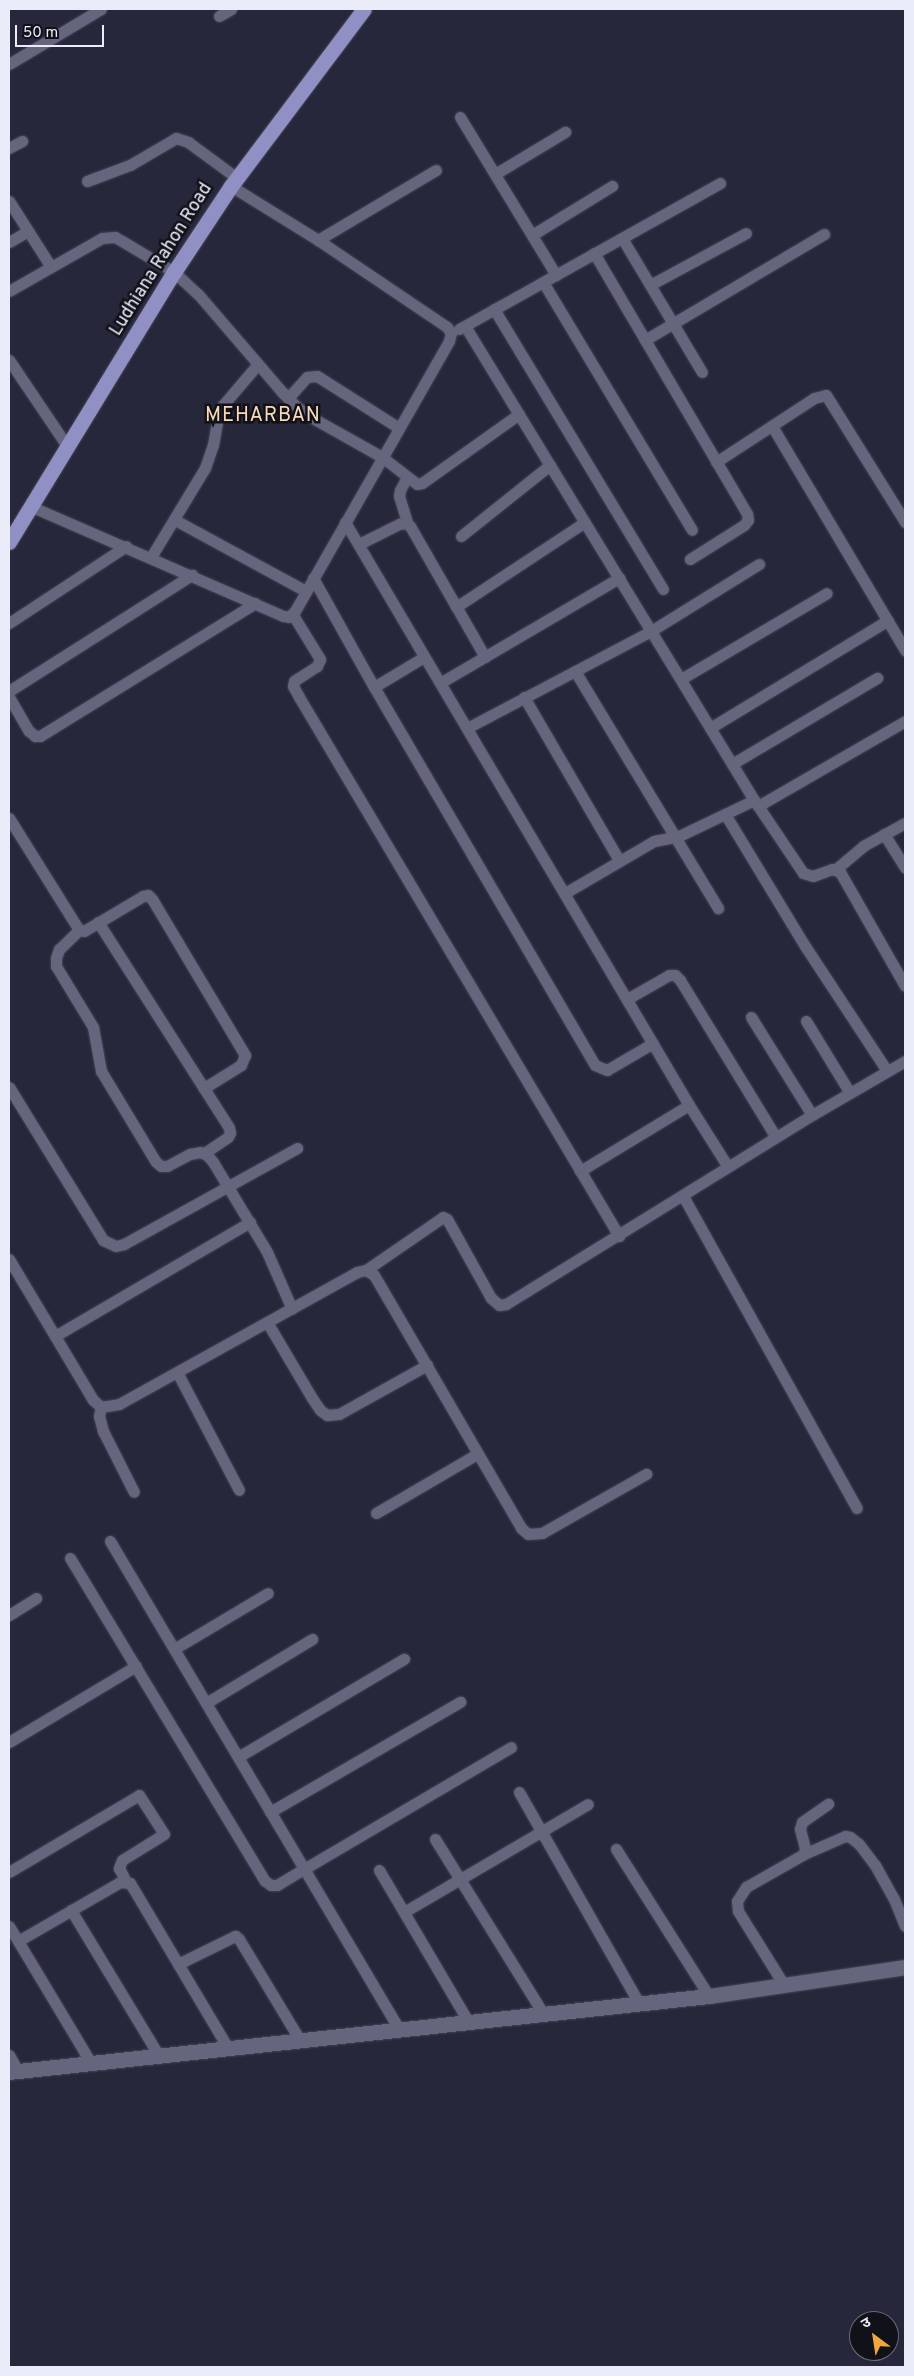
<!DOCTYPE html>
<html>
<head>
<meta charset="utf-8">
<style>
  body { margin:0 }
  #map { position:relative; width:914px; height:2376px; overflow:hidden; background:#27273b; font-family:Overpass,"Noto Sans Devanagari",sans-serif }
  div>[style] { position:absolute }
  .roads { filter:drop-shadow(0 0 1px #454456) drop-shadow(0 0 1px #454456) }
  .street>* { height:11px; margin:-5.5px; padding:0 5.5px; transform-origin:5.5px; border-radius:5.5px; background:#65657d }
  .secondary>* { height:15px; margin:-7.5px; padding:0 7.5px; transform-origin:7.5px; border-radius:7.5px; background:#65657d }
  .primary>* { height:15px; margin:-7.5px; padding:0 7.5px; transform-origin:7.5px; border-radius:7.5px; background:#9090c4 }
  span { translate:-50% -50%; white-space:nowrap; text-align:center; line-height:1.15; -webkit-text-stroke:5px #11111a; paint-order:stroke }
  .street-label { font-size:18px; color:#ebecfa }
  .quarter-label { font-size:20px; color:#fadab5; letter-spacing:1px }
  .frame { position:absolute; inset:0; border:10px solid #ebecfa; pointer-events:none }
  .north { position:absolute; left:849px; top:2311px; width:50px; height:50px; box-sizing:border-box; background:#11111a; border:1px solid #686974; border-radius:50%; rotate:329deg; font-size:14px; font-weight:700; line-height:20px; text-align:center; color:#ebecfa }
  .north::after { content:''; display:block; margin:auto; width:18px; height:22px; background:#f0a63f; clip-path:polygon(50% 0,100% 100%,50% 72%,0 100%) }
  .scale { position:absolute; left:15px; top:25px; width:89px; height:22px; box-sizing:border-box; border:2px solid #ebecfa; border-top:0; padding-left:6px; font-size:15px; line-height:18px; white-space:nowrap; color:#ebecfa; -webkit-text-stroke:4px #11111a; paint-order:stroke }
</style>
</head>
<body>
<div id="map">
  <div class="roads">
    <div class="street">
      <i style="left:219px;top:16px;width:14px;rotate:-30deg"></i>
      <i style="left:9px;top:64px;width:107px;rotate:-30.9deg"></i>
      <i style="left:460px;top:117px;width:185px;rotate:58.7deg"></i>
      <i style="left:9px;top:148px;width:15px;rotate:-28deg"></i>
      <i style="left:495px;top:174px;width:82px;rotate:-31deg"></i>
      <i style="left:87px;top:181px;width:46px;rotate:-20.4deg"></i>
      <i style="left:130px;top:165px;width:53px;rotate:-30.4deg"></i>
      <i style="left:176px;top:138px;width:13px;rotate:18deg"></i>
      <i style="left:188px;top:142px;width:61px;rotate:36.3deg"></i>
      <i style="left:9px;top:201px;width:78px;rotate:57.5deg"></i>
      <i style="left:532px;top:235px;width:94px;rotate:-31.5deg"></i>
      <i style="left:622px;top:238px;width:156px;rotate:59.2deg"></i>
      <i style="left:318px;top:240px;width:137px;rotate:-30.7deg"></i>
      <i style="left:9px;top:242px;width:22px;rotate:-30deg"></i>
      <i style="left:594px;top:253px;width:303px;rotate:59.6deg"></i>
      <i style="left:747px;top:514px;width:6px;rotate:81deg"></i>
      <i style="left:748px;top:520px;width:6px;rotate:129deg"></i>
      <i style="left:744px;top:525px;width:64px;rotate:147.8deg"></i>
      <i style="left:543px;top:282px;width:289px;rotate:59deg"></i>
      <i style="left:650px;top:285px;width:109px;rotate:-28.4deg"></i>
      <i style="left:9px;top:291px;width:107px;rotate:-29.7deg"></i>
      <i style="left:102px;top:238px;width:13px;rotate:-4deg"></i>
      <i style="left:115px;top:237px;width:8px;rotate:30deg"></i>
      <i style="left:122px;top:241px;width:61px;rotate:30.8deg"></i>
      <i style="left:174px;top:272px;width:33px;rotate:43deg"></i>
      <i style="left:198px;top:294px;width:129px;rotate:49.4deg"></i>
      <i style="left:282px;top:392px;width:21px;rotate:45deg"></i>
      <i style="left:297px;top:407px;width:15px;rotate:37deg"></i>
      <i style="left:309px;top:416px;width:84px;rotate:29.3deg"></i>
      <i style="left:382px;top:457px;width:44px;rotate:37.6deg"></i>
      <i style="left:417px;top:484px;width:5px;rotate:-11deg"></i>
      <i style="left:422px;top:483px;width:119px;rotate:-35.4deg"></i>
      <i style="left:494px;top:309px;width:327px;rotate:58.9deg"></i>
      <i style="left:465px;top:326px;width:555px;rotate:58.63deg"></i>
      <i style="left:754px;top:800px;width:88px;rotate:56.1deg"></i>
      <i style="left:803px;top:873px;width:10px;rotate:17deg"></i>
      <i style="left:813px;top:876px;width:20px;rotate:-20deg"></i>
      <i style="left:832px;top:869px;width:9px;rotate:21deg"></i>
      <i style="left:840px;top:872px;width:131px;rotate:60.3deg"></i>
      <i style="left:459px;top:329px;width:299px;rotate:-29.2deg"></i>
      <i style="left:645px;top:340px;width:208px;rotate:-30.6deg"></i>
      <i style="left:9px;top:360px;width:104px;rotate:56deg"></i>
      <i style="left:288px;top:398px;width:28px;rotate:-48deg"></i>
      <i style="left:307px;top:377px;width:10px;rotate:-6deg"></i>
      <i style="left:317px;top:376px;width:97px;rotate:32.4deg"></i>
      <i style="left:772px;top:426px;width:261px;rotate:59.3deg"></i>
      <i style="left:716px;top:462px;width:117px;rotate:-33.1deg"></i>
      <i style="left:814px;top:398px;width:12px;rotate:-14deg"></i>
      <i style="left:826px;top:395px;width:150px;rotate:58.1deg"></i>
      <i style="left:407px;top:477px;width:15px;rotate:118deg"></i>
      <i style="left:400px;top:490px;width:6px;rotate:99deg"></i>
      <i style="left:399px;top:496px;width:30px;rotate:73deg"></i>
      <i style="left:30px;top:506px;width:276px;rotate:23.5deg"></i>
      <i style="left:283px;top:616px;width:6px;rotate:9deg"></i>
      <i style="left:289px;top:617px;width:8px;rotate:-45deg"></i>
      <i style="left:295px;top:611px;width:311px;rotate:-60.3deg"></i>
      <i style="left:449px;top:341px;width:8px;rotate:-76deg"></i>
      <i style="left:451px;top:333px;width:7px;rotate:-124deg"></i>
      <i style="left:447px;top:327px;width:156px;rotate:-146deg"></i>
      <i style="left:318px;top:240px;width:102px;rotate:-148.2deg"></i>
      <i style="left:175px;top:520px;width:149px;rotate:28.5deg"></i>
      <i style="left:345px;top:522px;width:677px;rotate:59.46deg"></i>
      <i style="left:689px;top:1105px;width:73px;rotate:57.8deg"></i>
      <i style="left:461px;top:536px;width:114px;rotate:-38.6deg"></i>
      <i style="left:359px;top:544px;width:45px;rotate:-26.6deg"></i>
      <i style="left:399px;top:524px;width:7px;rotate:-8deg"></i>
      <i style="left:406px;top:523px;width:5px;rotate:37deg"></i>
      <i style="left:410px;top:526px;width:151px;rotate:60.2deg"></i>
      <i style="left:151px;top:557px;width:104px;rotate:-58.8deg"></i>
      <i style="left:205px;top:468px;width:24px;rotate:-71deg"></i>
      <i style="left:213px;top:445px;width:34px;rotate:-80deg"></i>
      <i style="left:219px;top:412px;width:8px;rotate:-60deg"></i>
      <i style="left:223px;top:405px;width:54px;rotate:-49.5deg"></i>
      <i style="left:313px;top:578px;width:125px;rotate:60.8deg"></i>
      <i style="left:374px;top:687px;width:438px;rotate:59.7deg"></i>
      <i style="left:595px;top:1065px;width:13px;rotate:23deg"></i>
      <i style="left:607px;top:1070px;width:53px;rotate:-30.4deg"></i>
      <i style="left:456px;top:607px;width:154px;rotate:-33.4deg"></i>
      <i style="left:293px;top:615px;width:52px;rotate:58.5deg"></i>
      <i style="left:320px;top:659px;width:8px;rotate:113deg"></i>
      <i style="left:317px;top:666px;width:27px;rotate:147deg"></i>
      <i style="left:294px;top:681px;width:5px;rotate:101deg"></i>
      <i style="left:293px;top:686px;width:13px;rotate:61deg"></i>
      <i style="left:299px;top:697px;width:627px;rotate:59.3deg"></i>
      <i style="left:9px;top:623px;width:140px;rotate:-33.3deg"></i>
      <i style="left:575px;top:671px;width:277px;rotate:58.9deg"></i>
      <i style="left:681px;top:679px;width:169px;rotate:-30.5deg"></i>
      <i style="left:440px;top:683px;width:208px;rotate:-30.4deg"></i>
      <i style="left:374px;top:687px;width:58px;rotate:-31deg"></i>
      <i style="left:9px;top:691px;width:217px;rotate:-32.4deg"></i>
      <i style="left:9px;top:697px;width:39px;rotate:60deg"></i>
      <i style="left:29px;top:731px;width:8px;rotate:40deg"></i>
      <i style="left:35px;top:736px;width:5px"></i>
      <i style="left:40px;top:736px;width:253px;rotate:-31.7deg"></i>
      <i style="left:524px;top:697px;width:189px;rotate:59.8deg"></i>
      <i style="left:467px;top:728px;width:208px;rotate:-27.8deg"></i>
      <i style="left:651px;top:631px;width:127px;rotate:-31.8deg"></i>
      <i style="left:710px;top:728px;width:208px;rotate:-31.2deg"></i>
      <i style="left:732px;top:764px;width:169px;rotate:-30.7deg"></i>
      <i style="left:758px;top:806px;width:170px;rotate:-30deg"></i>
      <i style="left:725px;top:814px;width:154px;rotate:58.8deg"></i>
      <i style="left:805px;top:946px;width:149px;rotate:56.7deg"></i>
      <i style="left:9px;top:818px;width:132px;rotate:58deg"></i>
      <i style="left:79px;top:930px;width:5px;rotate:11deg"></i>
      <i style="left:84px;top:931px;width:69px;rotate:-30.7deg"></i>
      <i style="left:143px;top:896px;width:5px;rotate:-11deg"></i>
      <i style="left:148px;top:895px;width:6px;rotate:45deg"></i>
      <i style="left:152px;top:899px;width:182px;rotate:59.2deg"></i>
      <i style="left:245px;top:1055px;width:11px;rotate:112deg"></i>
      <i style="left:241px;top:1065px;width:44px;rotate:148.1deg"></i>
      <i style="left:884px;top:834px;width:40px;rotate:58deg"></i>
      <i style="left:836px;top:869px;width:35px;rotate:-40deg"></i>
      <i style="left:863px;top:846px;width:48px;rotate:-28.7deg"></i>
      <i style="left:565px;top:893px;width:103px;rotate:-30.3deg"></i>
      <i style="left:654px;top:841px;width:25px;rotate:-11deg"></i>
      <i style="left:679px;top:836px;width:83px;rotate:-25.6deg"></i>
      <i style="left:98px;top:922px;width:244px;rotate:57.5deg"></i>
      <i style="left:229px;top:1128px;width:5px;rotate:79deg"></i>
      <i style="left:230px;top:1133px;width:4px;rotate:117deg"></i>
      <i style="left:228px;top:1137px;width:29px;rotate:146deg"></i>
      <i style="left:79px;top:930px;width:28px;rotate:136deg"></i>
      <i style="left:59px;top:949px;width:9px;rotate:108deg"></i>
      <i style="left:56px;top:958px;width:8px;rotate:90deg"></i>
      <i style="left:56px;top:966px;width:71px;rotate:58.8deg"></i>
      <i style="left:93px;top:1027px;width:45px;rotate:79.7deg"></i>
      <i style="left:101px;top:1071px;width:106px;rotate:58.9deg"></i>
      <i style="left:156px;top:1162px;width:6px;rotate:39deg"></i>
      <i style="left:161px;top:1166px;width:6px"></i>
      <i style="left:167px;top:1166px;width:26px;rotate:-28deg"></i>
      <i style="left:190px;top:1154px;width:10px;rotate:-11deg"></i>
      <i style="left:200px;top:1152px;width:8px;rotate:23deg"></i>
      <i style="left:207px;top:1155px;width:9px;rotate:49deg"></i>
      <i style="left:213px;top:1162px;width:105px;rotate:59deg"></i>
      <i style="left:267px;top:1252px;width:62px;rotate:66.3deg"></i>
      <i style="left:627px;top:999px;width:48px;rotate:-29.7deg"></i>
      <i style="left:669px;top:975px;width:6px"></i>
      <i style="left:675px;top:975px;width:7px;rotate:45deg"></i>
      <i style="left:680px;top:980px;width:184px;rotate:58.6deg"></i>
      <i style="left:751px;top:1017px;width:115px;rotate:58.1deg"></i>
      <i style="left:806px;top:1021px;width:84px;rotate:58.6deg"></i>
      <i style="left:9px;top:1087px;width:180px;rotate:58.4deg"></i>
      <i style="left:103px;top:1240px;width:14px;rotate:25deg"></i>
      <i style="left:116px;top:1246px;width:8px;rotate:-14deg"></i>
      <i style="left:124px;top:1244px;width:198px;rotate:-29deg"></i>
      <i style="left:580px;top:1171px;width:127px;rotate:-31.2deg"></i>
      <i style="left:683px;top:1196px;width:357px;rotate:60.9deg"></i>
      <i style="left:9px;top:1259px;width:164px;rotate:59.2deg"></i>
      <i style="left:93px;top:1400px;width:11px;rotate:41deg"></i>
      <i style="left:101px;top:1407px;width:18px;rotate:-9deg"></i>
      <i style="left:119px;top:1404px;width:272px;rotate:-29deg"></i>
      <i style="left:357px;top:1272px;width:9px;rotate:-13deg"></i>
      <i style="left:366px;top:1270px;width:9px;rotate:32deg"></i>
      <i style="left:374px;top:1275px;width:293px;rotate:59.8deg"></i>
      <i style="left:521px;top:1528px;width:9px;rotate:41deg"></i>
      <i style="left:528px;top:1534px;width:14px;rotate:-4deg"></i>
      <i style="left:542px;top:1533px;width:120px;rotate:-29.6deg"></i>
      <i style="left:366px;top:1270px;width:93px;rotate:-34.5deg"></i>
      <i style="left:443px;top:1217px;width:4px;rotate:27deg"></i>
      <i style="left:447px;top:1219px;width:90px;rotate:60.9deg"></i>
      <i style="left:491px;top:1298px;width:11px;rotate:41deg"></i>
      <i style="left:499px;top:1305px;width:7px;rotate:-8deg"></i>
      <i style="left:506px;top:1304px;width:360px;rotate:-31.7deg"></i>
      <i style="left:812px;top:1115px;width:108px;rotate:-30.1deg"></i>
      <i style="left:267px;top:1322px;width:88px;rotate:59.4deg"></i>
      <i style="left:312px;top:1398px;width:14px;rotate:56deg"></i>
      <i style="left:320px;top:1410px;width:9px;rotate:36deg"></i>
      <i style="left:327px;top:1415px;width:12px;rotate:-5deg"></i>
      <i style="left:339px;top:1414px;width:101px;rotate:-29.1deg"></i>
      <i style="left:55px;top:1336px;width:226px;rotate:-30.3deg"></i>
      <i style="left:177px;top:1372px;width:133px;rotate:62.3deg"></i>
      <i style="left:101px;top:1407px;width:9px;rotate:103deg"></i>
      <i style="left:99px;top:1416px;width:16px;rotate:75deg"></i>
      <i style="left:103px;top:1431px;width:68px;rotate:63.1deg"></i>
      <i style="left:376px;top:1513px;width:117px;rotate:-30.3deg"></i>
      <i style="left:110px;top:1541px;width:567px;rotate:59.37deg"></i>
      <i style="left:70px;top:1558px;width:377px;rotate:58.9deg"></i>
      <i style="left:265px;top:1881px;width:7px;rotate:34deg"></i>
      <i style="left:271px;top:1885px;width:6px"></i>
      <i style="left:277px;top:1885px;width:31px;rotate:-31deg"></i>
      <i style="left:304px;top:1869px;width:240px;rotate:-30.5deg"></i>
      <i style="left:9px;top:1615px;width:32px;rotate:-32deg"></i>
      <i style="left:174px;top:1649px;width:109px;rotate:-30.8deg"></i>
      <i style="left:206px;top:1703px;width:124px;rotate:-31.1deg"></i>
      <i style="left:9px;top:1742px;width:148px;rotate:-30.9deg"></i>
      <i style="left:238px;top:1757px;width:193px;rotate:-30.6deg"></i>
      <i style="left:519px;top:1792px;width:243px;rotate:60.4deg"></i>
      <i style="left:270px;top:1812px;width:220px;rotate:-30.1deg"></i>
      <i style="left:435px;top:1839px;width:205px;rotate:58.2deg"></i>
      <i style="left:616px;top:1849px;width:174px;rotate:57.7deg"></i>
      <i style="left:804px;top:1854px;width:45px;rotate:-23.7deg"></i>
      <i style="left:845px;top:1836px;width:5px;rotate:11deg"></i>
      <i style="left:850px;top:1837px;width:11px;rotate:38deg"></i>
      <i style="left:859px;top:1844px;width:26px;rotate:53deg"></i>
      <i style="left:875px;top:1865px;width:39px;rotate:61deg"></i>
      <i style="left:894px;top:1899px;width:29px;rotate:68deg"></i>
      <i style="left:379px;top:1870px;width:175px;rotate:59.5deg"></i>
      <i style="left:9px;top:1872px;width:151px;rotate:-30.6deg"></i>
      <i style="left:139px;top:1795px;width:46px;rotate:57.3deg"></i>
      <i style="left:164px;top:1834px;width:49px;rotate:148.2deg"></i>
      <i style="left:122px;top:1860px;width:9px;rotate:111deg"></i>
      <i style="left:119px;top:1868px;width:16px;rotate:63deg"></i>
      <i style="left:71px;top:1910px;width:170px;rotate:58.9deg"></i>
      <i style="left:404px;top:1912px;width:213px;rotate:-30.4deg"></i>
      <i style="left:9px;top:1926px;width:160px;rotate:59.1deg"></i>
      <i style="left:18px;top:1941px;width:118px;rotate:-30deg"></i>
      <i style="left:120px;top:1882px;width:10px;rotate:6deg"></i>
      <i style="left:130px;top:1883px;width:192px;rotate:59.3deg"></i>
      <i style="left:178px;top:1964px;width:64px;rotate:-26.2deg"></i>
      <i style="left:235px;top:1936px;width:5px;rotate:37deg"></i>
      <i style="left:239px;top:1939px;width:118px;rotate:58.9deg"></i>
      <i style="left:784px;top:1985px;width:87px;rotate:-121.9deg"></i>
      <i style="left:738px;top:1911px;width:10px;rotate:-96deg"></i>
      <i style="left:737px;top:1901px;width:17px;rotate:-57deg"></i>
      <i style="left:746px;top:1887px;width:67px;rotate:-29.6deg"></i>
      <i style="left:804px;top:1854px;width:6px;rotate:-81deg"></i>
      <i style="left:805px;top:1848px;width:20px;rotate:-105deg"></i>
      <i style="left:800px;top:1829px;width:7px;rotate:-74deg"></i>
      <i style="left:802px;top:1822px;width:32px;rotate:-35deg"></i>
      <i style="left:9px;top:2055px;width:18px;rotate:61deg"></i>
    </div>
    <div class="secondary">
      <i style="left:9px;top:2072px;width:704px;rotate:-6.2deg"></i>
      <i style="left:709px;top:1996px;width:198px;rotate:-8.4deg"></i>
    </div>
    <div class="primary">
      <i style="left:9px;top:542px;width:316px;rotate:-58.6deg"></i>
      <i style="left:174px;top:272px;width:103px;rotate:-56.5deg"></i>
      <i style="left:231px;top:186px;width:221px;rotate:-53.1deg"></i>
    </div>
  </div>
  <div class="street-label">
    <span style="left:162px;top:260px;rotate:-58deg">Ludhiana Rahon Road</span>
  </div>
  <div class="quarter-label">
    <span style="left:263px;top:416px">MEHARBAN</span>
  </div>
  <div class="frame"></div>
  <div class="north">उ</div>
  <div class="scale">50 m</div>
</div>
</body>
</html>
